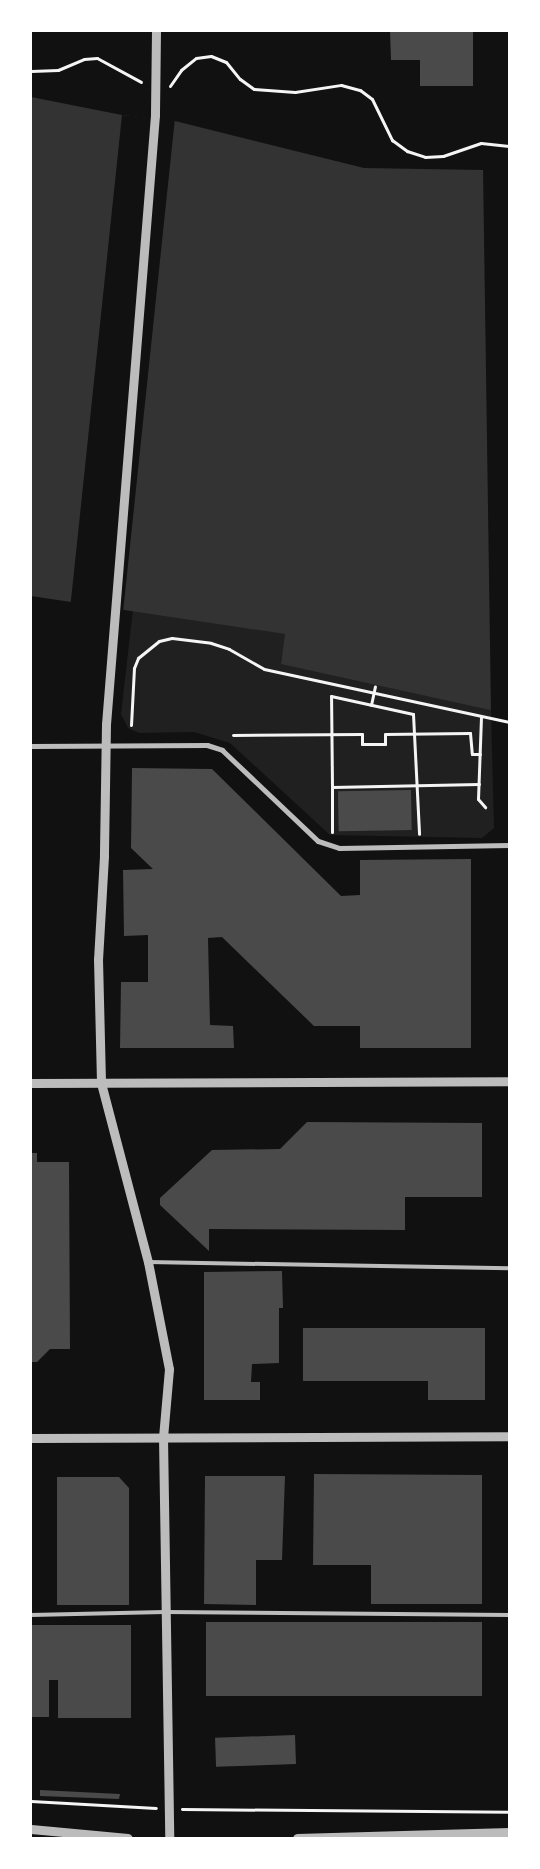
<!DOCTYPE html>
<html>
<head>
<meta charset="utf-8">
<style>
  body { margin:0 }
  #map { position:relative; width:540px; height:1869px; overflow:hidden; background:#111; font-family:Lato,sans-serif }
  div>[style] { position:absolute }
  .green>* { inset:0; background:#202020 }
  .water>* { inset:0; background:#333 }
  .pier>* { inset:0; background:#111; transform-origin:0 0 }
  .building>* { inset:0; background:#4a4a4a; transform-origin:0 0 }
  .path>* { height:3px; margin:-1.5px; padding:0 1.5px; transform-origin:1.5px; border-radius:1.5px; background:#f5f5f5 }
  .service>* { height:4px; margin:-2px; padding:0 2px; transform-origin:2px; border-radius:2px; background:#bcbcbc }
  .minor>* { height:5px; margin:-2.5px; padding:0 2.5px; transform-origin:2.5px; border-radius:2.5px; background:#bcbcbc }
  .tertiary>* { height:9px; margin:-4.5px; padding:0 4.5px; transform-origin:4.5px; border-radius:4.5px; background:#bcbcbc }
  span { translate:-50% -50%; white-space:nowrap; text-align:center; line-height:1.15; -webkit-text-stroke:4.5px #fff; paint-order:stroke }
  .frame { position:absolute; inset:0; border:32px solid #fff; pointer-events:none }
</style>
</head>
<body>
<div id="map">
  <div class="green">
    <i style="clip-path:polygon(133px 609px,286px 634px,281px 663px,491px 710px,494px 828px,482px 838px,330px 835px,230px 743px,194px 732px,139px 733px,128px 728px,121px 714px)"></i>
  </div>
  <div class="water">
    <i style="clip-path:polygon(31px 97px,122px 115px,175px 121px,364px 168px,483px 170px,509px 174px,509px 709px,490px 710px,281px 664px,285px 634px,31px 596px)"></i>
  </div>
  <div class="pier">
    <i style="left:122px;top:115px;width:53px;height:494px;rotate:6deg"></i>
    <i style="clip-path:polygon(483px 167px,509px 172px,509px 711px,491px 712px)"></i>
  </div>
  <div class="building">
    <i style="clip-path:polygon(390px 31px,473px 31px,473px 86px,420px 86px,420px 60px,391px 60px)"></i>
    <i style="clip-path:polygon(132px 768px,212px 769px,341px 896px,360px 895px,360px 860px,471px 859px,471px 1048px,360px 1048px,360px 1026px,314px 1026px,222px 937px,208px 938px,210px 1025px,233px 1026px,234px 1048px,120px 1048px,121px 982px,148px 982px,148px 935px,124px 936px,123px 870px,153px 869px,131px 848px)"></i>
    <i style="left:411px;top:790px;width:40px;height:73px;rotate:89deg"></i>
    <i style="clip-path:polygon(307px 1122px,482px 1123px,482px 1197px,405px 1197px,405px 1230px,209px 1229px,209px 1251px,160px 1205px,160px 1198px,212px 1150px,280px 1149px)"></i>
    <i style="clip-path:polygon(31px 1153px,37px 1153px,37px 1162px,69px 1162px,70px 1349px,50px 1349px,37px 1362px,31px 1362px)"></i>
    <i style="clip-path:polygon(282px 1271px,283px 1308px,279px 1308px,279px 1363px,252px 1364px,251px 1382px,260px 1382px,260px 1400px,204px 1400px,204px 1272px)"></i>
    <i style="clip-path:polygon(303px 1328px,485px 1328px,485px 1400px,428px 1400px,428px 1381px,303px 1381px)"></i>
    <i style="clip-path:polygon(314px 1474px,482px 1475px,482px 1604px,371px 1604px,371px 1565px,313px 1565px)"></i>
    <i style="clip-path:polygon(205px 1476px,285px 1476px,282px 1560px,256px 1560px,256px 1605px,204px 1604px)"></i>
    <i style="clip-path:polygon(57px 1477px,119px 1477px,129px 1488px,129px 1605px,57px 1605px)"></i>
    <i style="left:206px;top:1622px;width:276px;height:74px"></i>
    <i style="clip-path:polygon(31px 1625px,131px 1625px,131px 1718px,58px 1718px,58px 1680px,49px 1680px,49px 1717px,31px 1717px)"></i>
    <i style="left:295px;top:1735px;width:29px;height:80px;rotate:88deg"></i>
    <i style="clip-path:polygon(40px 1790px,120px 1794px,119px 1799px,40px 1796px)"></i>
  </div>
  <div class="path">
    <i style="left:31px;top:71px;width:27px;rotate:-2deg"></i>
    <i style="left:58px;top:70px;width:28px;rotate:-23deg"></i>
    <i style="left:84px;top:59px;width:13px;rotate:-4deg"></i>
    <i style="left:97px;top:58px;width:50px;rotate:28.6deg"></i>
    <i style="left:170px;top:86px;width:19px;rotate:-55deg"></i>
    <i style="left:181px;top:70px;width:19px;rotate:-39deg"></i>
    <i style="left:196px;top:58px;width:15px;rotate:-8deg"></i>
    <i style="left:211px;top:56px;width:16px;rotate:22deg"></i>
    <i style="left:226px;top:62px;width:22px;rotate:51deg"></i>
    <i style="left:240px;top:79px;width:17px;rotate:36deg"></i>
    <i style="left:254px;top:89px;width:41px;rotate:4.2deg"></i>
    <i style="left:295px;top:92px;width:47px;rotate:-8.7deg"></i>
    <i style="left:341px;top:85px;width:20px;rotate:15deg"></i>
    <i style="left:360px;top:90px;width:15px;rotate:37deg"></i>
    <i style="left:372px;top:99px;width:46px;rotate:64deg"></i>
    <i style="left:392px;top:140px;width:19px;rotate:36deg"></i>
    <i style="left:407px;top:151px;width:19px;rotate:18deg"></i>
    <i style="left:425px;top:157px;width:18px;rotate:-3deg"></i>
    <i style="left:443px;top:156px;width:40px;rotate:-18.9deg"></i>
    <i style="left:481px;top:143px;width:28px;rotate:6deg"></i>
    <i style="left:371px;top:705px;width:19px;rotate:-78deg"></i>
    <i style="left:481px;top:717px;width:82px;rotate:92.1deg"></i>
    <i style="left:478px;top:799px;width:11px;rotate:49deg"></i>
    <i style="left:131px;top:725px;width:57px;rotate:-87deg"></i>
    <i style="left:134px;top:668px;width:11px;rotate:-68deg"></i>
    <i style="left:138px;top:658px;width:27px;rotate:-39deg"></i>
    <i style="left:159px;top:641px;width:13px;rotate:-13deg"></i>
    <i style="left:172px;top:638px;width:39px;rotate:7deg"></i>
    <i style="left:211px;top:643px;width:19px;rotate:18deg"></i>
    <i style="left:229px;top:649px;width:40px;rotate:29.7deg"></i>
    <i style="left:264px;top:669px;width:251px;rotate:12.2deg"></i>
    <i style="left:233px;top:735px;width:129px;rotate:-0.4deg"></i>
    <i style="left:362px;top:734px;width:10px;rotate:90deg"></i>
    <i style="left:362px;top:744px;width:23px"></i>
    <i style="left:385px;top:744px;width:10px;rotate:-90deg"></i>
    <i style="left:385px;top:734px;width:85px;rotate:-0.7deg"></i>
    <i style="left:470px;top:733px;width:21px;rotate:85deg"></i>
    <i style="left:472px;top:754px;width:8px"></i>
    <i style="left:332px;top:787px;width:91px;rotate:-90.6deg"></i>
    <i style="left:331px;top:696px;width:84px;rotate:12.4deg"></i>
    <i style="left:413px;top:714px;width:120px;rotate:87.1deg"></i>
    <i style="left:332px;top:832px;width:45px;rotate:-90deg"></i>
    <i style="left:332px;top:787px;width:147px;rotate:-1.2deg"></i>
    <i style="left:31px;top:1801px;width:125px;rotate:3.2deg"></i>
    <i style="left:182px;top:1809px;width:327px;rotate:0.5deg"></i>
  </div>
  <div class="service">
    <i style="left:148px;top:1262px;width:361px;rotate:1deg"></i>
    <i style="left:31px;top:1615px;width:134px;rotate:-1.3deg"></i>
    <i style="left:165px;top:1612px;width:344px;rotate:0.5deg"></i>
  </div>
  <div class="minor">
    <i style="left:31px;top:746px;width:176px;rotate:-0.3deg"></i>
    <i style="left:207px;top:745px;width:16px;rotate:18deg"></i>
    <i style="left:222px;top:750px;width:132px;rotate:43.5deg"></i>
    <i style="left:318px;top:841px;width:22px;rotate:18deg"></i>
    <i style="left:339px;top:848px;width:170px;rotate:-1deg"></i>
  </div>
  <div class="tertiary">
    <i style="left:156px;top:31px;width:84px;rotate:90.7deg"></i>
    <i style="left:155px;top:115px;width:611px;rotate:94.6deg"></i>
    <i style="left:106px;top:724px;width:132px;rotate:90.9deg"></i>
    <i style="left:104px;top:856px;width:103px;rotate:93.3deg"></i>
    <i style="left:98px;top:959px;width:124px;rotate:88.6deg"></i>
    <i style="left:101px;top:1083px;width:185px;rotate:75.3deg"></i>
    <i style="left:148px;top:1262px;width:109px;rotate:78.9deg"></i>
    <i style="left:169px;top:1369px;width:68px;rotate:95deg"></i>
    <i style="left:163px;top:1437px;width:401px;rotate:89.1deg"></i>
    <i style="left:31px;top:1083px;width:478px;rotate:-0.2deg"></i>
    <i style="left:31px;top:1438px;width:478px;rotate:-0.2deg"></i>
    <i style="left:31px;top:1829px;width:97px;rotate:5.3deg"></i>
    <i style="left:297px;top:1838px;width:212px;rotate:-1.6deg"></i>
  </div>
  <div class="frame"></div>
</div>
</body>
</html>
